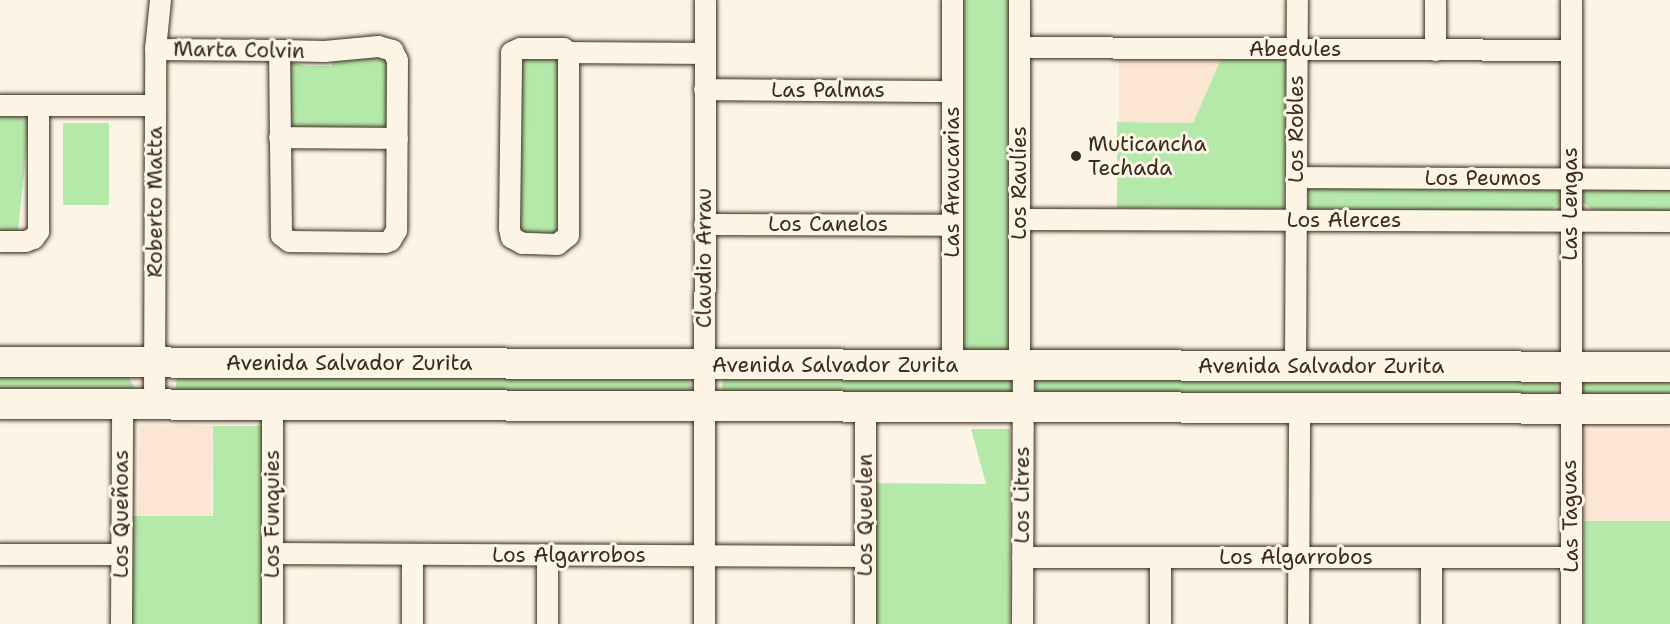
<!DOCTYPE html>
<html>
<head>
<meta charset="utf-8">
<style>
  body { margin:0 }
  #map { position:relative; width:1670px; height:624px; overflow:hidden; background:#fcf5e5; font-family:"Shantell Sans",sans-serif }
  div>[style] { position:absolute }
  .built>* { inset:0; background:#fbe6d4; transform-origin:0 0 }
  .green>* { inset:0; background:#b5e9aa; transform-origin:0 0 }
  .roads { filter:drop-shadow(0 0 2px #3b2a1e) drop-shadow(0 0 2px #3b2a1e) }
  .street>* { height:21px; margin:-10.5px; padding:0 10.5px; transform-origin:10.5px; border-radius:10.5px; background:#fcf5e5 }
  .secondary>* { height:30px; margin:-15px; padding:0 15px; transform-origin:15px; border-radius:15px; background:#fcf5e5 }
  .dots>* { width:16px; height:16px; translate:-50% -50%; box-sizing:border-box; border:3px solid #fcf5e5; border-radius:50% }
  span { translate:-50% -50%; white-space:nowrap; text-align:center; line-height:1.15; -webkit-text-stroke:6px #fcf5e5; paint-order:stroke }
  .street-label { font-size:21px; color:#3b2a1e }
  .poi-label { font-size:21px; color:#3b2a1e }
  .left { translate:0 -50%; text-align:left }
</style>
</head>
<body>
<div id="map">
  <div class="built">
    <i style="clip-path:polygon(1119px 59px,1221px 59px,1193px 123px,1119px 122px)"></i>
    <i style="left:140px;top:425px;width:73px;height:91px;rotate:1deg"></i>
    <i style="left:1584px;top:430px;width:86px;height:91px"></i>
  </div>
  <div class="green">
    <i style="clip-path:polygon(960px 0,1010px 0,1009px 346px,1003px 353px,970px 353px,963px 350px,960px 344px)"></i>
    <i style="clip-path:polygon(559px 53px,563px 234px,522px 237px,515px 228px,516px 58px)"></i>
    <i style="clip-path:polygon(387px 54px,391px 128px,289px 132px,288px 61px,306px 66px,332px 66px,334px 56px)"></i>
    <i style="clip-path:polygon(1221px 59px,1286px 59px,1284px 209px,1117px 208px,1117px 122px,1193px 123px)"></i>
    <i style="left:0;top:115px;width:30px;height:120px;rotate:6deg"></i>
    <i style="left:63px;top:123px;width:46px;height:82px"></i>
    <i style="clip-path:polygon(1308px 181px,1563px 183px,1563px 202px,1550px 210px,1308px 210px)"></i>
    <i style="clip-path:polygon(1582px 183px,1670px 183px,1670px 211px,1594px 211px,1583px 202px)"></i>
    <i style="clip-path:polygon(0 373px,128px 374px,134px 388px,132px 392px,0 395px)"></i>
    <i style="clip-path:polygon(178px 375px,688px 376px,691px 389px,688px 394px,175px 390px)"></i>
    <i style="clip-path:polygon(1038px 377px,1554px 379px,1558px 388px,1554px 397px,1037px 395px,1035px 389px)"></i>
    <i style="clip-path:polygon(1670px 377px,1670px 399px,1580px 396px,1581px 379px)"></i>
    <i style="clip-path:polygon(1013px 378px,1015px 393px,725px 394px,722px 389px,723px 379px)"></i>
    <i style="clip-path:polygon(213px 426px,262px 426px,262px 624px,132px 624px,131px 516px,213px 516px)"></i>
    <i style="clip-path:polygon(971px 429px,1010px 429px,1010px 624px,876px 624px,875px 483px,986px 484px)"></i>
    <i style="left:1584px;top:521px;width:86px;height:103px"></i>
  </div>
  <div class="roads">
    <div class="street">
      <i style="left:1571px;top:0;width:624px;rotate:90deg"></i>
      <i style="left:1019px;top:47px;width:552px;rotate:0.31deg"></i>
      <i style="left:155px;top:49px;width:124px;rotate:0.5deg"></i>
      <i style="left:279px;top:50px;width:45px;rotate:1.3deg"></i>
      <i style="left:324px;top:51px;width:54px;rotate:-5.3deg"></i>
      <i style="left:378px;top:46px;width:15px;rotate:16deg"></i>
      <i style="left:392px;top:50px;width:11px;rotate:63deg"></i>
      <i style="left:397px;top:60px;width:170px;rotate:90.3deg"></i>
      <i style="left:396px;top:230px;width:12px;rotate:121deg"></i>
      <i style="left:390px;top:240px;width:5px;rotate:158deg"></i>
      <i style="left:385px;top:242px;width:96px;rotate:-179.4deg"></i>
      <i style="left:289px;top:241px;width:10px;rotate:-143deg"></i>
      <i style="left:281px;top:235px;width:185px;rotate:-90.6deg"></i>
      <i style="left:1435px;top:50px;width:50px;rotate:-90deg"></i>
      <i style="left:568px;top:52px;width:183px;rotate:90deg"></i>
      <i style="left:568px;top:235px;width:14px;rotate:141deg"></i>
      <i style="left:557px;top:244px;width:35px;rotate:-178deg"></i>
      <i style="left:522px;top:243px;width:13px;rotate:-151deg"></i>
      <i style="left:511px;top:237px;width:9px;rotate:-103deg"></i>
      <i style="left:509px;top:228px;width:176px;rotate:-89.3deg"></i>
      <i style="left:511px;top:52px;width:10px;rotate:-24deg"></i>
      <i style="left:520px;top:48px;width:43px"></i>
      <i style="left:563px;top:48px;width:6px;rotate:39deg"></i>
      <i style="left:568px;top:52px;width:136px;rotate:0.4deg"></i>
      <i style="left:704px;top:89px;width:248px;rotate:0.5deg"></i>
      <i style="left:0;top:105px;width:155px"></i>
      <i style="left:279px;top:137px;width:118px;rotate:0.5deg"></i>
      <i style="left:1296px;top:177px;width:374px;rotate:0.3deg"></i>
      <i style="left:1019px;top:219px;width:651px;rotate:0.18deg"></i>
      <i style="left:704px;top:224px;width:248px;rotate:0.2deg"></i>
      <i style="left:0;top:241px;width:25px"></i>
      <i style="left:25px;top:241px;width:9px;rotate:-21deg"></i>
      <i style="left:33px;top:238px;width:9px;rotate:-54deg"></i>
      <i style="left:38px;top:231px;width:126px;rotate:-90deg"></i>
      <i style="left:952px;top:365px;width:365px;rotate:-90deg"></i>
      <i style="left:1019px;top:365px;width:365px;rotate:-90deg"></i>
      <i style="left:1295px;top:366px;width:366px;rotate:-89.7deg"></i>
      <i style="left:154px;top:404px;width:355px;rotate:-89.8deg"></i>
      <i style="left:155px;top:49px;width:49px;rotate:-84.2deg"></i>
      <i style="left:865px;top:406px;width:218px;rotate:90deg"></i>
      <i style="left:272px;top:553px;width:593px;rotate:0.29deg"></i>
      <i style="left:0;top:554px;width:121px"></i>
      <i style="left:1022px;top:557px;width:549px"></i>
      <i style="left:1160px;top:557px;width:67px;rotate:90deg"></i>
      <i style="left:121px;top:624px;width:220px;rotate:-89.7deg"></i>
      <i style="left:272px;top:624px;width:219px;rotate:-90deg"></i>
      <i style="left:412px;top:624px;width:70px;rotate:-90deg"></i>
      <i style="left:547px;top:624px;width:69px;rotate:-90deg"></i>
      <i style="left:704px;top:624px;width:624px;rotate:-89.91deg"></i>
      <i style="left:1022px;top:624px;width:259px;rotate:-89.8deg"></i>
      <i style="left:1298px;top:624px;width:216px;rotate:-89.7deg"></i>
      <i style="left:1431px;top:624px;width:67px;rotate:-90deg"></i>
    </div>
    <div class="secondary">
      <i style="left:0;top:362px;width:1670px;rotate:0.17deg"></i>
      <i style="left:0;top:404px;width:1670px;rotate:0.17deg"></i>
    </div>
  </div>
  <div class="dots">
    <i style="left:1076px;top:156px;background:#3b2a1e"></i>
  </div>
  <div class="street-label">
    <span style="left:1295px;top:49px">Abedules</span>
    <span style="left:239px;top:50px;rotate:1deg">Marta Colvin</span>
    <span style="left:828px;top:90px">Las Palmas</span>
    <span style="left:1296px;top:129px;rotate:-90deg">Los Robles</span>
    <span style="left:1483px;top:178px">Los Peumos</span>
    <span style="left:952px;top:182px;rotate:-90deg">Las Araucarias</span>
    <span style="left:1019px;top:183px;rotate:-90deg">Los Raulíes</span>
    <span style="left:155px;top:202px;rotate:-90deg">Roberto Matta</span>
    <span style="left:1570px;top:204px;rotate:-90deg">Las Lengas</span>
    <span style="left:1344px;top:220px">Los Alerces</span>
    <span style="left:828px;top:224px">Los Canelos</span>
    <span style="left:704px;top:258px;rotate:-90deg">Claudio Arrau</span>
    <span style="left:349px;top:363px">Avenida Salvador Zurita</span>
    <span style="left:835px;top:365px">Avenida Salvador Zurita</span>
    <span style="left:1321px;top:366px">Avenida Salvador Zurita</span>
    <span style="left:1022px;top:495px;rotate:-90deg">Los Litres</span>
    <span style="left:121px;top:514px;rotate:-90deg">Los Queñoas</span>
    <span style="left:272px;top:514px;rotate:-90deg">Los Funquies</span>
    <span style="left:865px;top:515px;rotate:-90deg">Los Queulen</span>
    <span style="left:1570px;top:516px;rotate:-91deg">Las Taguas</span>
    <span style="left:569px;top:555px">Los Algarrobos</span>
    <span style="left:1296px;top:557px">Los Algarrobos</span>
  </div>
  <div class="poi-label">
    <span class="left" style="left:1088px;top:156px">Muticancha<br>Techada</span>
  </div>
</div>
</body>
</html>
